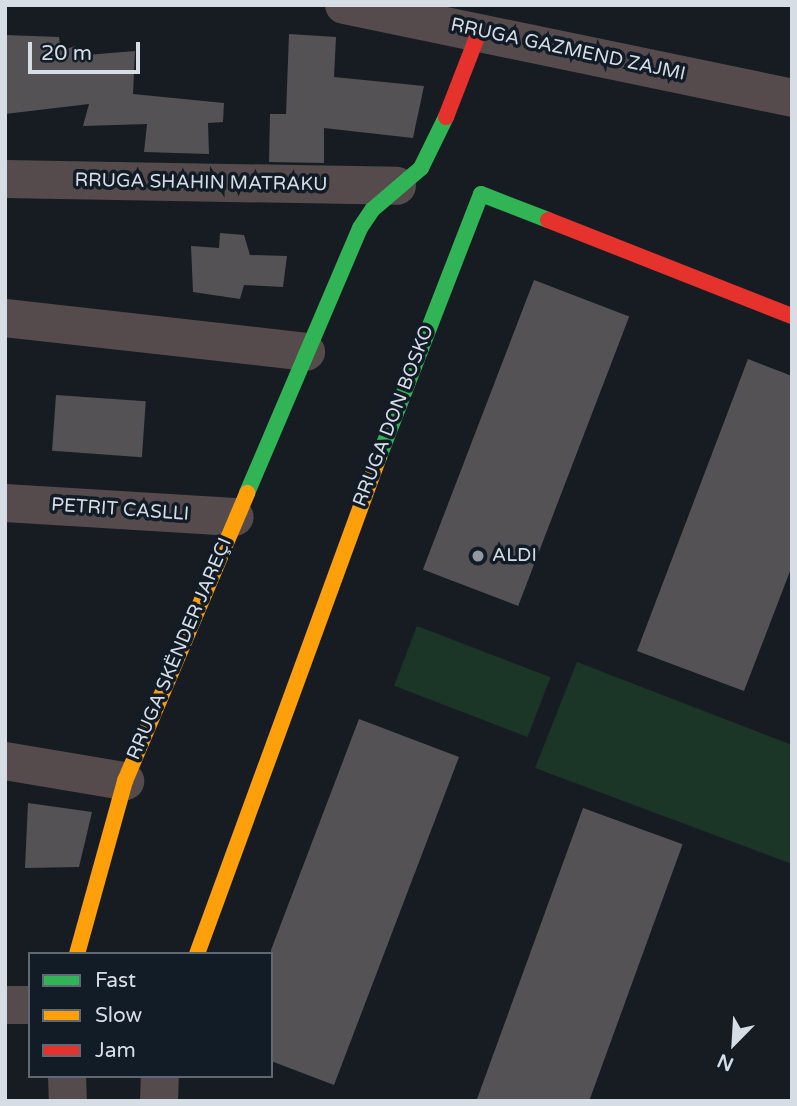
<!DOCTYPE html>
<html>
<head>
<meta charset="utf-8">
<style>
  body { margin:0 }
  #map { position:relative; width:797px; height:1106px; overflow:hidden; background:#171c22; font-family:"Varela Round",sans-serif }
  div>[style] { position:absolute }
  .green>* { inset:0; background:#1b3527; transform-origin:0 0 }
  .building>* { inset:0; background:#545254; transform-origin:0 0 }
  .street>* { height:38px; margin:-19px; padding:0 19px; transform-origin:19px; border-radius:19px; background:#554b4d }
  .fast>* { height:16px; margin:-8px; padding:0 8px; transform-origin:8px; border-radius:8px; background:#30b455 }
  .slow>* { height:16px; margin:-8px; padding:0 8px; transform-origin:8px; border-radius:8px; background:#ff9f0a }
  .jam>* { height:16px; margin:-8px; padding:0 8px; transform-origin:8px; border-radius:8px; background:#e5322d }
  .dots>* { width:19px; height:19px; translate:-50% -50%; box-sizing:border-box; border:4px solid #121c27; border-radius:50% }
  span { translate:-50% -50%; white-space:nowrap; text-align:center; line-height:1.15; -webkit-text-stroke:7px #121c27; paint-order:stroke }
  .street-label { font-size:19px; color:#d6dde5 }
  .poi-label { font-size:19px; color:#d6dde5 }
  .left { translate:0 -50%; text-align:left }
  .frame { position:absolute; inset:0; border:7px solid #d6dde5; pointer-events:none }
  .legend { position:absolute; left:28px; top:952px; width:245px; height:126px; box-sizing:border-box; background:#121c27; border:2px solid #606973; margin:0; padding:9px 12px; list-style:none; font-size:21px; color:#d6dde5 }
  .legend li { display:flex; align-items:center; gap:14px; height:35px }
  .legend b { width:35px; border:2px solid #606973 }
  .north { position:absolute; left:699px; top:1008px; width:70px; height:70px; -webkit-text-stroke:5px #121c27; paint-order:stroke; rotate:204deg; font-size:19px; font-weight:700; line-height:28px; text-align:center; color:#d6dde5 }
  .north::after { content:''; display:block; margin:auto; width:24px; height:32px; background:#d6dde5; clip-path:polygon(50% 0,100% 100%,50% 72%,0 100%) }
  .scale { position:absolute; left:28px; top:42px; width:112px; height:32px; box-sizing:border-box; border:4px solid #d6dde5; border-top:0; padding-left:9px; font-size:21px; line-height:24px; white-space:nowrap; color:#d6dde5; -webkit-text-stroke:5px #121c27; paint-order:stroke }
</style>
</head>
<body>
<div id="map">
  <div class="green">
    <i style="left:417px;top:626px;width:143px;height:64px;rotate:21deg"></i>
    <i style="clip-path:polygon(577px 662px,792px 745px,792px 864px,535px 768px)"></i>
  </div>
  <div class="building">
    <i style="clip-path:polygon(289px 34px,336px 37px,334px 77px,424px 86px,413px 138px,324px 128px,324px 163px,269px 162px,270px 114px,286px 114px)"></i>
    <i style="clip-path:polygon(5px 35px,59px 37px,61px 51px,75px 46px,74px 56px,135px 51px,133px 94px,224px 103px,223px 122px,208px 123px,209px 154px,144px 152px,147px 124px,83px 126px,89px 104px,5px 114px)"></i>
    <i style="clip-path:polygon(220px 233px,244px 235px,250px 255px,287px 256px,283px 287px,244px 285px,240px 299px,193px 292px,191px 246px,219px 248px)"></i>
    <i style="left:534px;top:280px;width:102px;height:310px;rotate:21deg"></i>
    <i style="clip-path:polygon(748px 359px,792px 376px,792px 566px,744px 691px,637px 651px)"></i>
    <i style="left:56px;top:395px;width:90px;height:56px;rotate:4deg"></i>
    <i style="clip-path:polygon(359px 719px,459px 757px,334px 1085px,271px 1061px,271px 950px)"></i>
    <i style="clip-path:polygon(28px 803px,92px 812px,79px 867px,25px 868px)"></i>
    <i style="left:583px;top:808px;width:106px;height:313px;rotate:20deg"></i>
  </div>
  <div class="street">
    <i style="left:344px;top:5px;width:458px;rotate:11.7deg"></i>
    <i style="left:5px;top:179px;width:392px;rotate:1deg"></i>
    <i style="left:5px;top:318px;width:303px;rotate:6.4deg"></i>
    <i style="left:5px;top:503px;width:230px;rotate:3.5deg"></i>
    <i style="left:5px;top:761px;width:122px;rotate:9.5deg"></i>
    <i style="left:5px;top:1005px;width:25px"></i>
    <i style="left:67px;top:1076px;width:25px;rotate:88deg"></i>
    <i style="left:159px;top:1101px;width:25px;rotate:-88deg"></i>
  </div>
  <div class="fast">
    <i style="left:379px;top:457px;width:282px;rotate:-68.8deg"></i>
    <i style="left:481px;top:194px;width:72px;rotate:21.2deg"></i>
    <i style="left:247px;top:493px;width:288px;rotate:-66.9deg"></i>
    <i style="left:360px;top:228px;width:22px;rotate:-56deg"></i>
    <i style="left:372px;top:210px;width:65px;rotate:-40.6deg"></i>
    <i style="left:421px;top:168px;width:57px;rotate:-63.9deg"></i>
  </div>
  <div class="slow">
    <i style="left:77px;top:954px;width:180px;rotate:-74.5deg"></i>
    <i style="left:125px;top:781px;width:313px;rotate:-67deg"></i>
    <i style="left:197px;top:954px;width:529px;rotate:-69.89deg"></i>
  </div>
  <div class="jam">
    <i style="left:446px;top:117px;width:91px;rotate:-68.8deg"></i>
    <i style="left:548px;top:220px;width:262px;rotate:21.5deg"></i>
  </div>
  <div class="dots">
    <i style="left:478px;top:556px;background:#9399a1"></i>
  </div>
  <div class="street-label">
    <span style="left:568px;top:50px;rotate:12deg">RRUGA GAZMEND ZAJMI</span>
    <span style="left:201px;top:183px;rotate:1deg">RRUGA SHAHIN MATRAKU</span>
    <span style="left:394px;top:416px;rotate:-69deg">RRUGA DON BOSKO</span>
    <span style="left:120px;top:510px;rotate:4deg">PETRIT CASLLI</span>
    <span style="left:180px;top:649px;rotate:-67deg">RRUGA SKËNDER JAREÇI</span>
  </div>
  <div class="poi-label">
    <span class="left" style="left:492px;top:556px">ALDI</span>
  </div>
  <div class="frame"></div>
  <ul class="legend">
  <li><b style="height:9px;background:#30b455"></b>Fast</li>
  <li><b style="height:9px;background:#ff9f0a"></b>Slow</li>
  <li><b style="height:9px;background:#e5322d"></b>Jam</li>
  </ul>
  <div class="north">N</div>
  <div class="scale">20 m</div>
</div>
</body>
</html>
